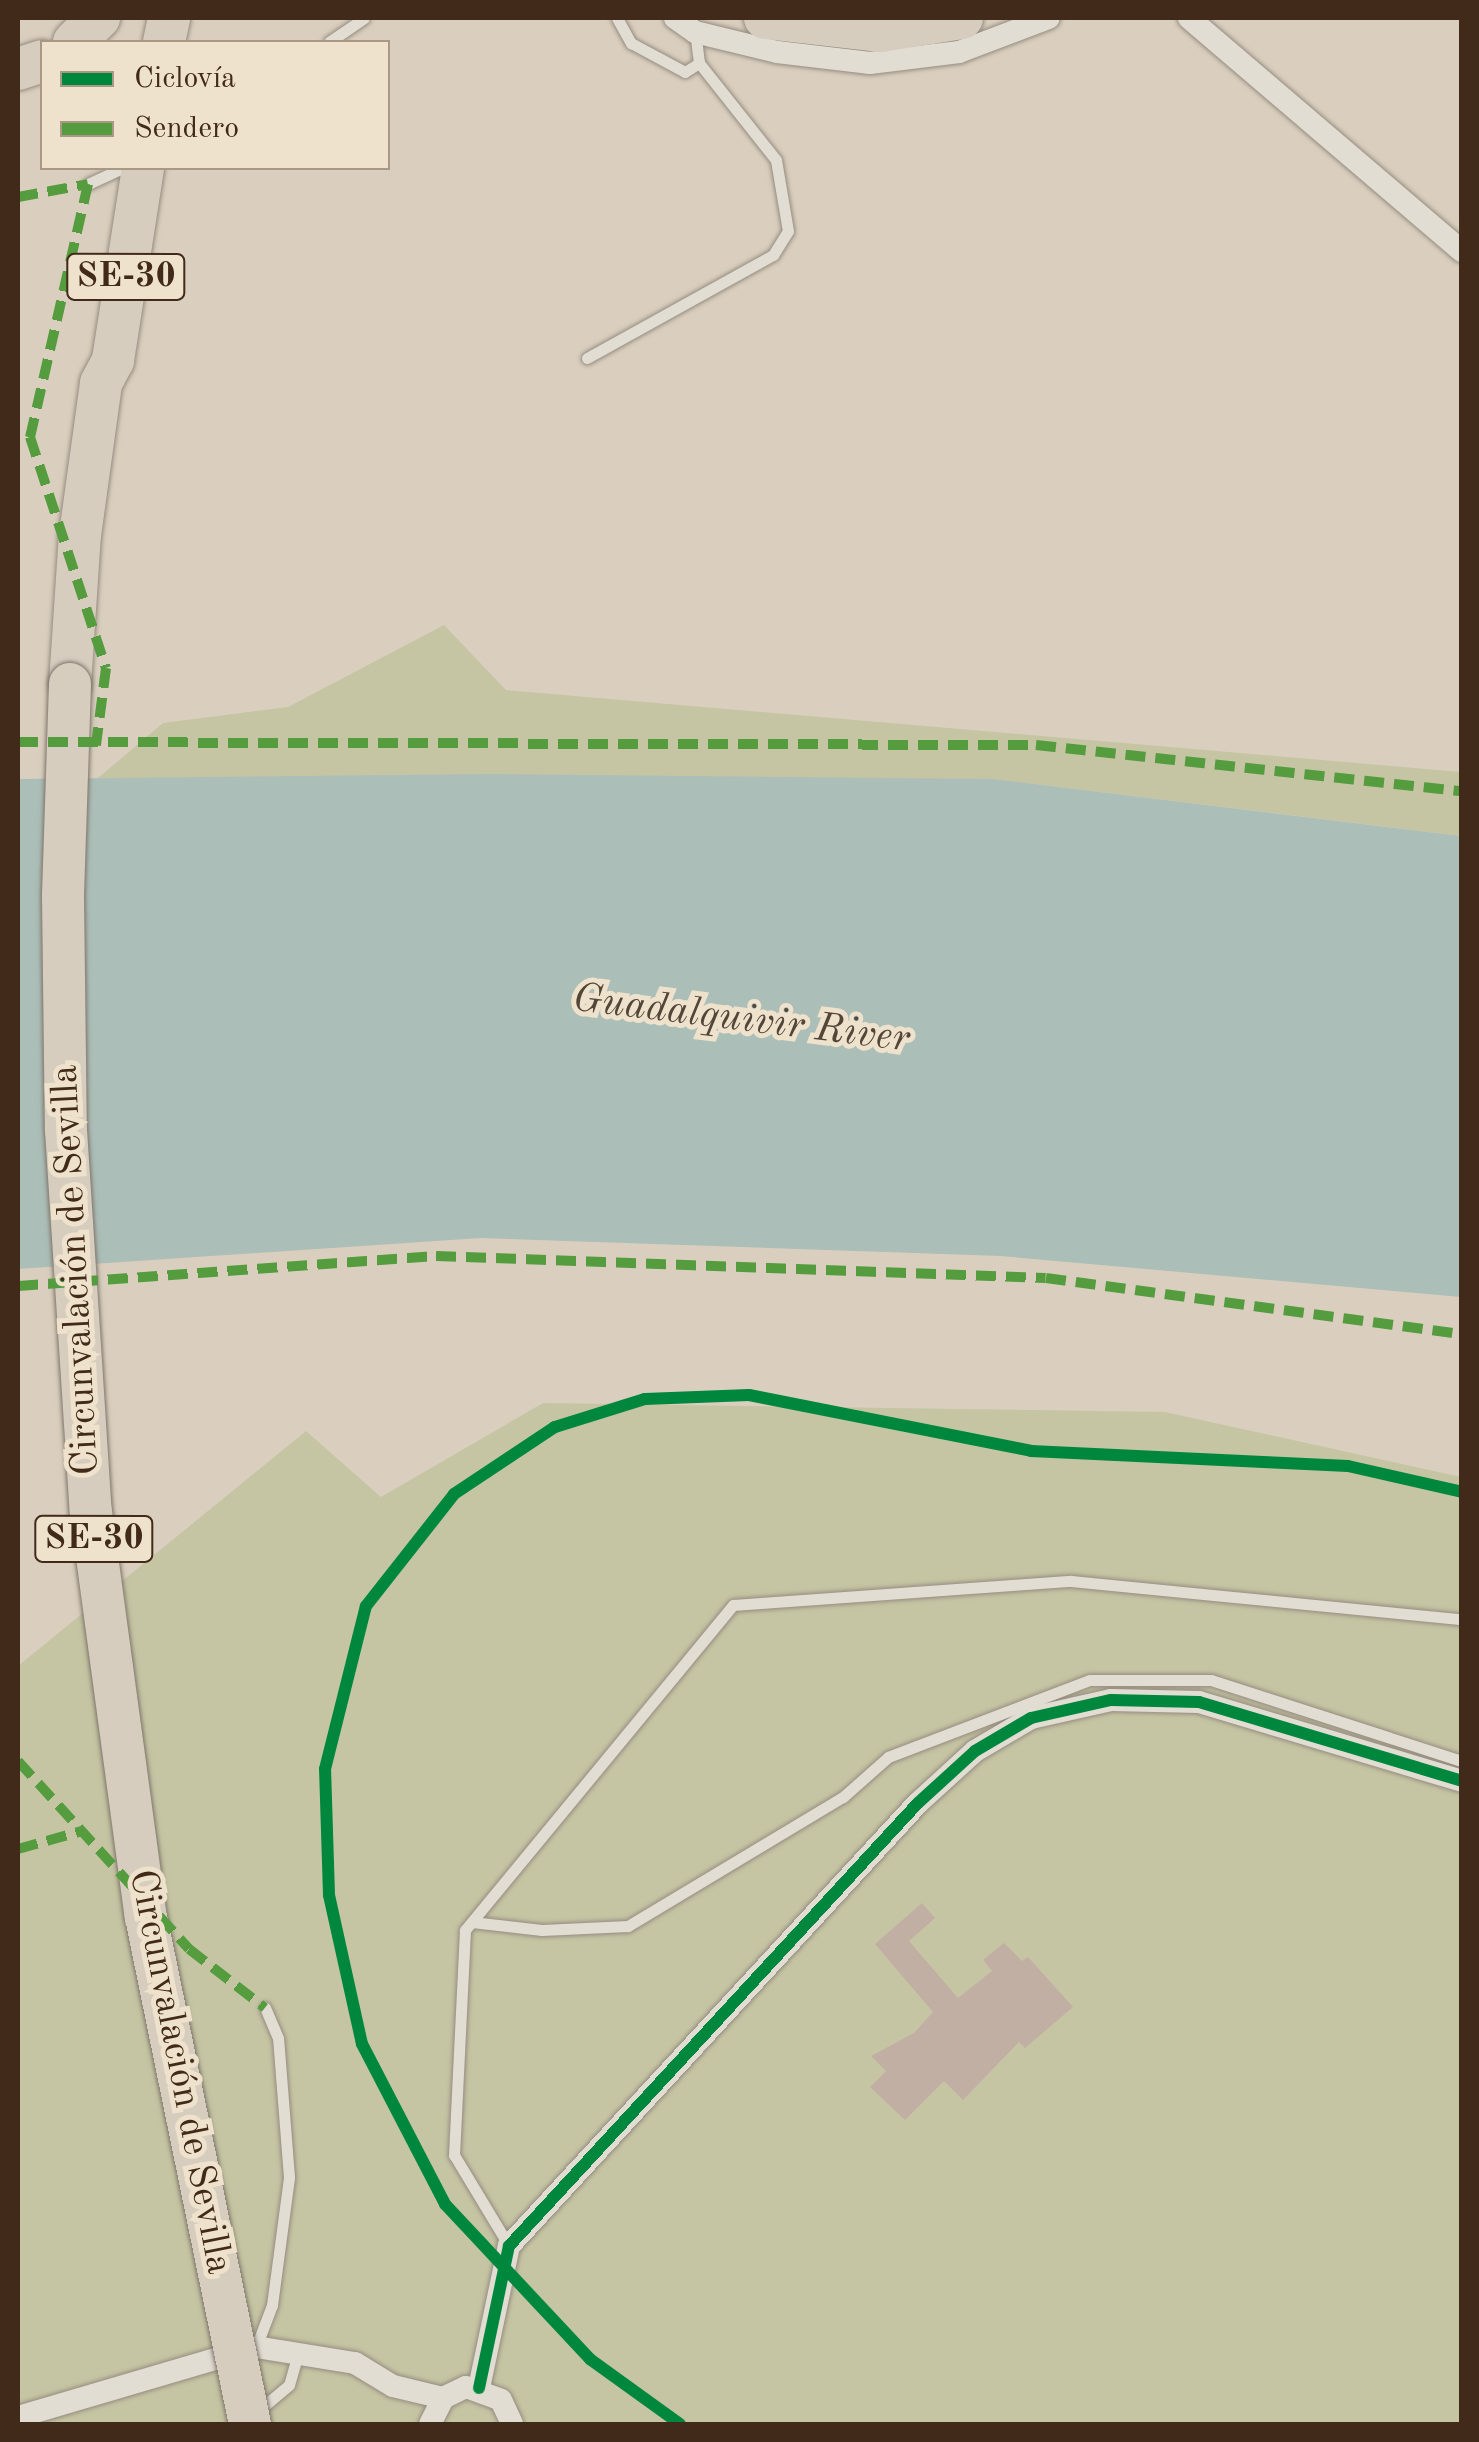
<!DOCTYPE html>
<html>
<head>
<meta charset="utf-8">
<style>
  body { margin:0 }
  #map { position:relative; width:1479px; height:2442px; overflow:hidden; background:#dacfbe; font-family:"Old Standard TT",serif }
  div>[style] { position:absolute }
  .green>* { inset:0; background:#c5c5a3 }
  .water>* { inset:0; background:#acbeb8 }
  .building>* { inset:0; background:#c2afa4 }
  .roads { filter:drop-shadow(0 0 2px #958c80) drop-shadow(0 0 2px #958c80) }
  .service>* { height:11px; margin:-5.5px; padding:0 5.5px; transform-origin:5.5px; border-radius:5.5px; background:#e2ddd3 }
  .minor>* { height:22px; margin:-11px; padding:0 11px; transform-origin:11px; border-radius:11px; background:#e2ddd3 }
  .motorway>* { height:42px; margin:-21px; padding:0 21px; transform-origin:21px; border-radius:21px; background:#d7cdbf }
  .bridges { filter:drop-shadow(0 0 2px #7f766b) drop-shadow(0 0 2px #7f766b) }
  .motorway-bridge>* { height:42px; margin:-21px; padding:0 21px; transform-origin:21px; border-radius:21px; background:#d7cdbf }
  .quiet>* { height:10px; margin-top:-5px; transform-origin:0; background:repeating-linear-gradient(90deg,#549c3e 0 20px,transparent 0 30px) }
  .cycleway>* { height:12px; margin:-6px; padding:0 6px; transform-origin:6px; border-radius:6px; background:#00873e }
  span { translate:-50% -50%; white-space:nowrap; text-align:center; line-height:1.15; -webkit-text-stroke:10px #efe2cc; paint-order:stroke }
  .shield-label span { padding:2px 8px; background:#efe2cc; border:2px solid; border-radius:8px; -webkit-text-stroke-width:0 }
  .shield-label { font-size:35px; color:#422a1a; font-weight:700 }
  .street-label { font-size:38px; color:#422a1a }
  .water-label { font-size:40px; color:#534639; font-style:italic }
  .frame { position:absolute; inset:0; border:20px solid #422a1a; pointer-events:none }
  .legend { position:absolute; left:40px; top:40px; width:350px; height:130px; box-sizing:border-box; background:#efe2cc; border:2px solid #aa9885; margin:0; padding:12px 18px; list-style:none; font-size:30px; color:#422a1a }
  .legend li { display:flex; align-items:center; gap:20px; height:50px }
  .legend b { width:50px; border:2px solid #aa9885 }
</style>
</head>
<body>
<div id="map">
  <div class="green">
    <i style="clip-path:polygon(444px 625px,506px 690px,1461px 772px,1462px 836px,994px 779px,98px 778px,163px 723px,288px 707px)"></i>
    <i style="clip-path:polygon(543px 1403px,1165px 1412px,1461px 1477px,1461px 2424px,18px 2424px,18px 1666px,306px 1431px,381px 1497px)"></i>
  </div>
  <div class="water">
    <i style="clip-path:polygon(492px 774px,994px 779px,1461px 836px,1461px 1297px,1000px 1256px,481px 1238px,18px 1269px,18px 779px)"></i>
  </div>
  <div class="building">
    <i style="clip-path:polygon(922px 1903px,935px 1918px,909px 1941px,958px 1998px,992px 1971px,983px 1960px,1004px 1943px,1022px 1961px,1028px 1957px,1073px 2007px,1025px 2048px,1019px 2042px,963px 2100px,944px 2081px,905px 2120px,870px 2087px,886px 2071px,871px 2056px,914px 2033px,933px 2012px,875px 1944px)"></i>
  </div>
  <div class="roads">
    <div class="service">
      <i style="left:617px;top:18px;width:29px;rotate:61deg"></i>
      <i style="left:631px;top:43px;width:61px;rotate:28.2deg"></i>
      <i style="left:685px;top:72px;width:17px;rotate:-33deg"></i>
      <i style="left:329px;top:42px;width:42px;rotate:-34.4deg"></i>
      <i style="left:88px;top:184px;width:38px;rotate:-25deg"></i>
      <i style="left:587px;top:358px;width:213px;rotate:-29deg"></i>
      <i style="left:773px;top:255px;width:28px;rotate:-58deg"></i>
      <i style="left:788px;top:231px;width:72px;rotate:-99.6deg"></i>
      <i style="left:776px;top:160px;width:124px;rotate:-128.4deg"></i>
      <i style="left:699px;top:63px;width:31px;rotate:-97deg"></i>
      <i style="left:472px;top:1922px;width:70px;rotate:6.5deg"></i>
      <i style="left:542px;top:1930px;width:86px;rotate:-2.7deg"></i>
      <i style="left:628px;top:1926px;width:251px;rotate:-31deg"></i>
      <i style="left:843px;top:1797px;width:60px;rotate:-41.6deg"></i>
      <i style="left:888px;top:1757px;width:216px;rotate:-20.9deg"></i>
      <i style="left:1090px;top:1680px;width:121px"></i>
      <i style="left:1211px;top:1680px;width:264px;rotate:17.9deg"></i>
      <i style="left:509px;top:2246px;width:106px;rotate:-121.1deg"></i>
      <i style="left:454px;top:2155px;width:225px;rotate:-87.2deg"></i>
      <i style="left:465px;top:1930px;width:421px;rotate:-50.5deg"></i>
      <i style="left:733px;top:1605px;width:339px;rotate:-4.1deg"></i>
      <i style="left:1071px;top:1581px;width:393px;rotate:5.6deg"></i>
      <i style="left:256px;top:2347px;width:45px;rotate:-69.1deg"></i>
      <i style="left:272px;top:2305px;width:129px;rotate:-82.4deg"></i>
      <i style="left:289px;top:2177px;width:139px;rotate:-94.5deg"></i>
      <i style="left:278px;top:2038px;width:33px;rotate:-113deg"></i>
      <i style="left:258px;top:2411px;width:40px;rotate:-40deg"></i>
      <i style="left:289px;top:2385px;width:32px;rotate:-74deg"></i>
    </div>
    <div class="minor">
      <i style="left:675px;top:18px;width:24px;rotate:35deg"></i>
      <i style="left:695px;top:32px;width:84px;rotate:13.7deg"></i>
      <i style="left:777px;top:52px;width:94px;rotate:6.7deg"></i>
      <i style="left:870px;top:63px;width:90px;rotate:-7deg"></i>
      <i style="left:959px;top:52px;width:96px;rotate:-20.7deg"></i>
      <i style="left:1189px;top:18px;width:359px;rotate:40.5deg"></i>
      <i style="left:479px;top:2388px;width:145px;rotate:-78.1deg"></i>
      <i style="left:509px;top:2246px;width:603px;rotate:-47.29deg"></i>
      <i style="left:918px;top:1803px;width:77px;rotate:-42.4deg"></i>
      <i style="left:975px;top:1751px;width:65px;rotate:-30.5deg"></i>
      <i style="left:1031px;top:1718px;width:82px;rotate:-12.7deg"></i>
      <i style="left:1111px;top:1700px;width:88px;rotate:1.3deg"></i>
      <i style="left:1199px;top:1702px;width:275px;rotate:16.7deg"></i>
      <i style="left:18px;top:2417px;width:248px;rotate:-16.4deg"></i>
      <i style="left:256px;top:2347px;width:100px;rotate:9.2deg"></i>
      <i style="left:355px;top:2363px;width:44px;rotate:31.2deg"></i>
      <i style="left:393px;top:2386px;width:51px;rotate:13.5deg"></i>
      <i style="left:430px;top:2424px;width:29px;rotate:-63deg"></i>
      <i style="left:443px;top:2398px;width:25px;rotate:-26deg"></i>
      <i style="left:466px;top:2387px;width:37px;rotate:20deg"></i>
      <i style="left:501px;top:2400px;width:26px;rotate:65deg"></i>
    </div>
    <div class="motorway">
      <i style="left:765px;top:18px;width:117px;rotate:6.4deg"></i>
      <i style="left:881px;top:31px;width:82px;rotate:-9.1deg"></i>
      <i style="left:74px;top:42px;width:35px;rotate:-44deg"></i>
      <i style="left:164px;top:42px;width:25px;rotate:-78deg"></i>
      <i style="left:18px;top:69px;width:25px;rotate:-18deg"></i>
      <i style="left:70px;top:684px;width:149px;rotate:-86.2deg"></i>
      <i style="left:80px;top:535px;width:153px;rotate:-82.1deg"></i>
      <i style="left:101px;top:383px;width:26px;rotate:-62deg"></i>
      <i style="left:113px;top:360px;width:194px;rotate:-81.1deg"></i>
    </div>
  </div>
  <div class="bridges">
    <div class="motorway-bridge">
      <i style="left:70px;top:684px;width:212px;rotate:91.9deg"></i>
      <i style="left:63px;top:896px;width:234px;rotate:89.3deg"></i>
      <i style="left:66px;top:1130px;width:383px;rotate:86.3deg"></i>
      <i style="left:91px;top:1512px;width:409px;rotate:82.3deg"></i>
      <i style="left:146px;top:1917px;width:518px;rotate:78.41deg"></i>
    </div>
  </div>
  <div class="quiet">
    <i style="left:18px;top:197px;width:71px;rotate:-10.5deg"></i>
    <i style="left:88px;top:184px;width:260px;rotate:102.9deg"></i>
    <i style="left:30px;top:437px;width:243px;rotate:71.8deg"></i>
    <i style="left:106px;top:668px;width:78px;rotate:97.4deg"></i>
    <i style="left:18px;top:742px;width:1018px;rotate:0.17deg"></i>
    <i style="left:1036px;top:745px;width:428px;rotate:6.2deg"></i>
    <i style="left:18px;top:1286px;width:419px;rotate:-4.1deg"></i>
    <i style="left:436px;top:1256px;width:610px;rotate:2.07deg"></i>
    <i style="left:1046px;top:1278px;width:420px;rotate:7.7deg"></i>
    <i style="left:18px;top:1761px;width:254px;rotate:47.7deg"></i>
    <i style="left:189px;top:1949px;width:96px;rotate:37.8deg"></i>
    <i style="left:18px;top:1849px;width:66px;rotate:-15.7deg"></i>
  </div>
  <div class="cycleway">
    <i style="left:479px;top:2388px;width:145px;rotate:-78.1deg"></i>
    <i style="left:509px;top:2246px;width:603px;rotate:-47.29deg"></i>
    <i style="left:918px;top:1803px;width:77px;rotate:-42.4deg"></i>
    <i style="left:975px;top:1751px;width:65px;rotate:-30.5deg"></i>
    <i style="left:1031px;top:1718px;width:82px;rotate:-12.7deg"></i>
    <i style="left:1111px;top:1700px;width:88px;rotate:1.3deg"></i>
    <i style="left:1199px;top:1702px;width:275px;rotate:16.7deg"></i>
    <i style="left:680px;top:2424px;width:111px;rotate:-144.2deg"></i>
    <i style="left:590px;top:2359px;width:212px;rotate:-133.1deg"></i>
    <i style="left:445px;top:2204px;width:180px;rotate:-117.4deg"></i>
    <i style="left:362px;top:2044px;width:153px;rotate:-102.5deg"></i>
    <i style="left:329px;top:1895px;width:126px;rotate:-91.8deg"></i>
    <i style="left:325px;top:1769px;width:168px;rotate:-75.9deg"></i>
    <i style="left:366px;top:1606px;width:142px;rotate:-51.8deg"></i>
    <i style="left:454px;top:1494px;width:121px;rotate:-33.6deg"></i>
    <i style="left:555px;top:1427px;width:94px;rotate:-17.3deg"></i>
    <i style="left:645px;top:1399px;width:104px;rotate:-2.2deg"></i>
    <i style="left:749px;top:1395px;width:288px;rotate:11.2deg"></i>
    <i style="left:1031px;top:1451px;width:317px;rotate:2.7deg"></i>
    <i style="left:1348px;top:1466px;width:117px;rotate:12.8deg"></i>
  </div>
  <div class="shield-label">
    <span style="left:126px;top:277px">SE-30</span>
    <span style="left:94px;top:1539px">SE-30</span>
  </div>
  <div class="street-label">
    <span style="left:77px;top:1270px;rotate:-93deg">Circunvalación de Sevilla</span>
    <span style="left:179px;top:2072px;rotate:79deg">Circunvalación de Sevilla</span>
  </div>
  <div class="water-label">
    <span style="left:741px;top:1020px;rotate:7deg">Guadalquivir River</span>
  </div>
  <div class="frame"></div>
  <ul class="legend">
  <li><b style="height:12px;background:#00873e"></b>Ciclovía</li>
  <li><b style="height:12px;background:#549c3e"></b>Sendero</li>
  </ul>
</div>
</body>
</html>
